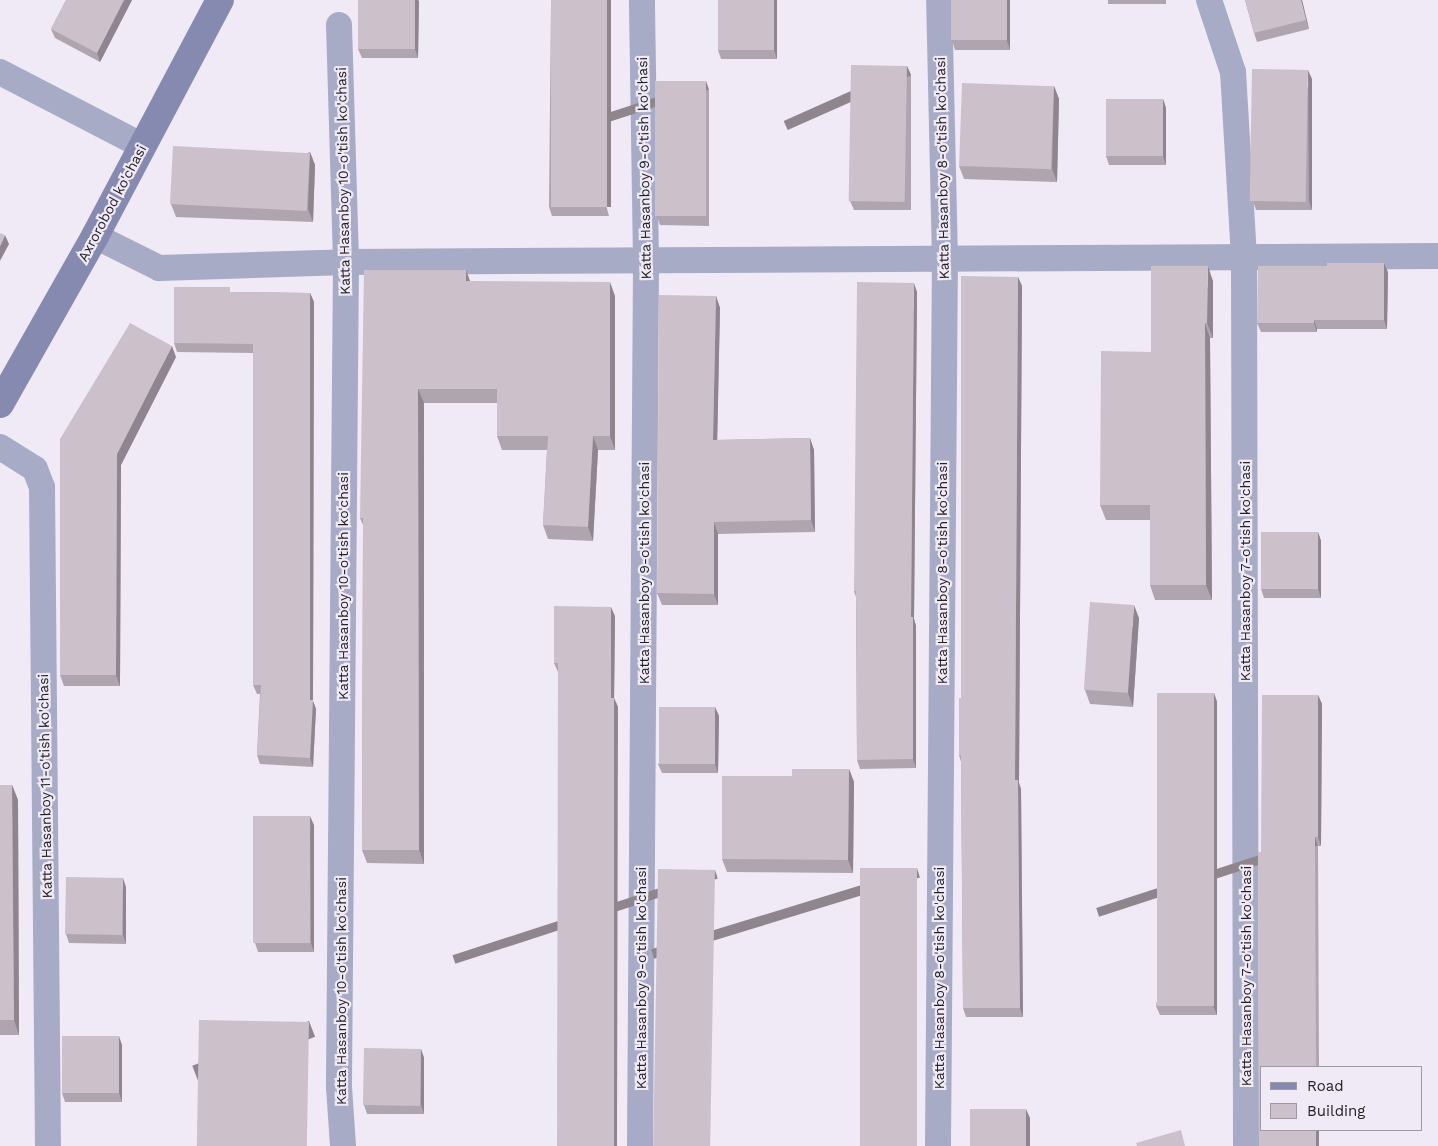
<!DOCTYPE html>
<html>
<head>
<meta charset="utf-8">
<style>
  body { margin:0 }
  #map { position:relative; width:1438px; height:1146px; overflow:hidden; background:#f0eaf7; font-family:"Work Sans",sans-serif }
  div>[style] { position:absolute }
  .street>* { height:26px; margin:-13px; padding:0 13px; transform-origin:13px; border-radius:13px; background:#a7abc6 }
  .secondary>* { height:28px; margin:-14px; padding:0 14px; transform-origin:14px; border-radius:14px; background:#868ab1 }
  .wall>* { inset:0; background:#afa5ae; transform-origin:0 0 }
  .shaded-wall>* { inset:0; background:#8f868d; transform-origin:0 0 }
  .building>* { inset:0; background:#ccc0ca; transform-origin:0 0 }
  span { translate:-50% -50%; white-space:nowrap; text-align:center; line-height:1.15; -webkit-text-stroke:4.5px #f0eaf7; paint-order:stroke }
  .street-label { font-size:14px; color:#242226 }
  .legend { position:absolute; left:1260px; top:1066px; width:162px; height:65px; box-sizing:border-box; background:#f0eaf7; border:1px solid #9e9aa3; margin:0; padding:6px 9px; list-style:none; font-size:15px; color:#242226 }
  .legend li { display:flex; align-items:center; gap:10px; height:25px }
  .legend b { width:25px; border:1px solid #9e9aa3 }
</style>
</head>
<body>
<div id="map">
  <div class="street">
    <i style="left:1209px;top:0;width:76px;rotate:71.6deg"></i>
    <i style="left:1233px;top:72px;width:186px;rotate:86.6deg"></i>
    <i style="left:1244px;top:258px;width:888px;rotate:89.87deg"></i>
    <i style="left:339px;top:25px;width:237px;rotate:88.3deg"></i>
    <i style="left:346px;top:262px;width:825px;rotate:90.49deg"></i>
    <i style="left:339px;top:1087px;width:59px;rotate:86.1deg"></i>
    <i style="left:0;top:72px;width:161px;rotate:27.4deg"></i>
    <i style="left:95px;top:236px;width:72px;rotate:26.6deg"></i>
    <i style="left:159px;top:268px;width:187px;rotate:-1.8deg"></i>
    <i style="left:346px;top:262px;width:1092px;rotate:-0.31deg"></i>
    <i style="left:0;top:447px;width:41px;rotate:32.2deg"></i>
    <i style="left:35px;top:469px;width:19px;rotate:69deg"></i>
    <i style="left:42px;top:487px;width:659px;rotate:89.48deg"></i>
    <i style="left:640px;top:1146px;width:885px;rotate:-89.61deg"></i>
    <i style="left:646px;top:261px;width:261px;rotate:-90.9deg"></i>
    <i style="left:938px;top:1146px;width:886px;rotate:-89.55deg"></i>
    <i style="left:945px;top:260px;width:260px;rotate:-91.3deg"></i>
  </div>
  <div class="secondary">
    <i style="left:0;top:404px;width:193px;rotate:-60.5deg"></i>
    <i style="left:95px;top:236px;width:267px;rotate:-62.1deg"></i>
  </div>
  <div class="wall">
    <i style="clip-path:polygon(66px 0,132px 0,100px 62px,55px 38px,51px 29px)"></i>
    <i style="clip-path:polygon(551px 0,609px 216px,552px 216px,549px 207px)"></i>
    <i style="clip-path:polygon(1010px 0,1010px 50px,955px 50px,952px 40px)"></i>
    <i style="left:1108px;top:0;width:58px;height:4px"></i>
    <i style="clip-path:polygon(1245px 0,1302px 0,1309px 29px,1257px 42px,1254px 33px)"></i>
    <i style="clip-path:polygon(419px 1px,418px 58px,362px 58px,358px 49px)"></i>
    <i style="clip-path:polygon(777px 2px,777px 59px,721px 59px,718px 50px)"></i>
    <i style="clip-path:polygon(907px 66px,911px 75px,911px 210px,854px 210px,850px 201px)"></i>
    <i style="clip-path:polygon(1312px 79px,1312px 210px,1256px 210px,1253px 201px)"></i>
    <i style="clip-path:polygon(706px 81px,709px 90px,709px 226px,660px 225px,657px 216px)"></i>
    <i style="clip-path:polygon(1054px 86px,1059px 99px,1057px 182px,964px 179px,959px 166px)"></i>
    <i style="clip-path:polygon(1163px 99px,1166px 108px,1166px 165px,1109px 165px,1106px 156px)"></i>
    <i style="clip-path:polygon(310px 152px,315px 165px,313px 222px,176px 217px,171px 204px)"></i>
    <i style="clip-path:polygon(1327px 266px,1388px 272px,1387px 329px,1317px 329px,1317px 332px,1261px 332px,1257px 323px)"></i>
    <i style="clip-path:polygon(466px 270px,470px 281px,615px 296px,615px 450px,598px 450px,593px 541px,548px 539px,543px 525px,547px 450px,502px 450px,497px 436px,497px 403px,424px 403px,424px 864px,367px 863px,362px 850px,363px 525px,360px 518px)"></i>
    <i style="clip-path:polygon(1018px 277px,1022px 286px,1019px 783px,1021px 789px,1023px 1017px,966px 1017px,963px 1008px,961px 762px,959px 755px,961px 698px)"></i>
    <i style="clip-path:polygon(1213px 281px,1213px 338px,1210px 338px,1212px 600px,1155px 600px,1150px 585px,1150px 520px,1106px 520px,1100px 505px,1151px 352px)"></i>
    <i style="clip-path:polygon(232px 292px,310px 293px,314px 302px,313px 701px,316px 709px,313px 767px,260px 764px,257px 755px,260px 694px,257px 694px,253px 685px,253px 353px,177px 352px,174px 343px)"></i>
    <i style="clip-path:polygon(917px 292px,914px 619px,916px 626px,916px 768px,860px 769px,857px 760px,856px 597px,854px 591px)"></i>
    <i style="clip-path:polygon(716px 296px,720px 308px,717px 440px,810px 438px,814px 450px,815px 532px,718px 534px,718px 605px,662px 605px,657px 593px)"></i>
    <i style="clip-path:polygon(176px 357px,121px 465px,120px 686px,64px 686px,60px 675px,60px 439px)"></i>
    <i style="clip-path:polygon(1318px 532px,1321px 541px,1321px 598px,1264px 598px,1261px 589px)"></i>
    <i style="clip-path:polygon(615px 616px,614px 698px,618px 707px,558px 672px,554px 663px)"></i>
    <i style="clip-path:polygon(1139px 618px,1133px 707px,1090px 704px,1085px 690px)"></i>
    <i style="clip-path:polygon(1214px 693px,1217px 702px,1217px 1015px,1160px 1015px,1156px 1006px)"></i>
    <i style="clip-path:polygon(1318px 695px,1322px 704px,1321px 846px,1318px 846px,1319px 1067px,1262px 1067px,1261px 852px)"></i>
    <i style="clip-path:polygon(715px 707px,719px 716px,718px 773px,662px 773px,658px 764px)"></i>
    <i style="clip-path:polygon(849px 769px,854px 782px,853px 873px,727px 872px,722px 859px,792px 776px)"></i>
    <i style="clip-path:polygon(0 785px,12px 785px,18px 800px,19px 1035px,0 1035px)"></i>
    <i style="clip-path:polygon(314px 825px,314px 952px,258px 952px,255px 943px)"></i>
    <i style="clip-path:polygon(126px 887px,126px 944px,69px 943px,66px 934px)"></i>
    <i style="clip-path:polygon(122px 1045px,122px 1102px,65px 1102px,62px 1093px)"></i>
    <i style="clip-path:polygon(421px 1049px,424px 1058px,424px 1114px,367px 1114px,364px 1105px)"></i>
  </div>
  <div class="shaded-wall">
    <i style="clip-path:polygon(124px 0,132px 0,100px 62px,97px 53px)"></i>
    <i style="clip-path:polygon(415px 0,418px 0,419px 1px,418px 58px,415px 49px)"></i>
    <i style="left:607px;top:0;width:4px;height:207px"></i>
    <i style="clip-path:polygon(774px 0,777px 0,777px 59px,774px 50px)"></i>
    <i style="clip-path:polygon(1007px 0,1010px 0,1010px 50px,1007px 41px)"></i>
    <i style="clip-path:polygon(1301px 0,1302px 0,1309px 29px,1306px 20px)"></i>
    <i style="left:907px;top:66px;width:10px;height:135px;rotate:66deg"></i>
    <i style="clip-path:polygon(1308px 70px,1312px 79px,1312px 210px,1309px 201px)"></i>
    <i style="left:706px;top:81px;width:9px;height:135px;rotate:72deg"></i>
    <i style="clip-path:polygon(1054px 86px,1059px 99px,1057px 182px,1052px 169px)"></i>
    <i style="clip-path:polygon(1163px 99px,1166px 108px,1166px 165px,1163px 156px)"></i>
    <i style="clip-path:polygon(310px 152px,315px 165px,313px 222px,308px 209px)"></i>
    <i style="clip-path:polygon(5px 235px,9px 244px,0 261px,0 246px)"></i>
    <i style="clip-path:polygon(1384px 263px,1388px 272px,1387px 329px,1384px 320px)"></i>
    <i style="clip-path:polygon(1208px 266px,1213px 281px,1213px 338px,1207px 323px)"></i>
    <i style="clip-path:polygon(466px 270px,471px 284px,466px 281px)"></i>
    <i style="clip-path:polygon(1018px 277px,1022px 286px,1019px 783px,1021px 789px,1023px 1017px,1020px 1008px,1015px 780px)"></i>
    <i style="clip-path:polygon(610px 282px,615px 296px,615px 450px,610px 436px)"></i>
    <i style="clip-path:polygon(914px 283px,917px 292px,914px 619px,916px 626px,916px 768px,913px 759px,911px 617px)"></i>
    <i style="clip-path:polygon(310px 293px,314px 302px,313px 701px,316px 709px,313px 767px,310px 758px)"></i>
    <i style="clip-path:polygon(716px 296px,720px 308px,717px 452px,713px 440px)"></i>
    <i style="clip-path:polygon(1314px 320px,1317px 329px,1317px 332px,1314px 323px)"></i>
    <i style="clip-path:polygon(1205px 323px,1210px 338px,1212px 600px,1206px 585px)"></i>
    <i style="clip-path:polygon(172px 346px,176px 357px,121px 465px,120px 686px,116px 675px,117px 454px)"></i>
    <i style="clip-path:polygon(418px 389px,424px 403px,424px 864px,419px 850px)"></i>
    <i style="clip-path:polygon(593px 436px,598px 450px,593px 541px,588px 527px)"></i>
    <i style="clip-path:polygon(810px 438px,814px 450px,815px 532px,811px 520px)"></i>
    <i style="clip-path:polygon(714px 522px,718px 534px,718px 605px,714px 594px)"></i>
    <i style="clip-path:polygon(1318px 532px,1321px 541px,1321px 598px,1318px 589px)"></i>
    <i style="clip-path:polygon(1134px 605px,1139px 618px,1133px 707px,1128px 693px)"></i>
    <i style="clip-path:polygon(611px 607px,615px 616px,614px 707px,611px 698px)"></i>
    <i style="clip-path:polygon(1214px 693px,1217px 702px,1217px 1015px,1213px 1006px)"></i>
    <i style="clip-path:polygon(1318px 695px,1322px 704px,1321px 846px,1318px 837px)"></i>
    <i style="clip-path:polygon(614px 698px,618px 707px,617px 1146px,614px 1146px)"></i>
    <i style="clip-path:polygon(715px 707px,719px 716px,718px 773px,715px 764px)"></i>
    <i style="clip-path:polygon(849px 769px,854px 782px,853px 873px,848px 860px)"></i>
    <i style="clip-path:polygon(12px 785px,18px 800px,19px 1035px,14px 1020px)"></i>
    <i style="clip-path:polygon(310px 816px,314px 825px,314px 952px,311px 943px)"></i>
    <i style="left:1315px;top:837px;width:9px;height:230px;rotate:72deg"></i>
    <i style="left:917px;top:868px;width:10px;height:278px;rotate:73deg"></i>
    <i style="left:715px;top:870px;width:9px;height:276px;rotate:72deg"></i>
    <i style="clip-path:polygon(123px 878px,126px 887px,126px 944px,123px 935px)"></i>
    <i style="left:309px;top:1021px;width:17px;height:125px;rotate:69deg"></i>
    <i style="clip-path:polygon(119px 1036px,122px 1045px,122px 1102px,119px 1093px)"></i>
    <i style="clip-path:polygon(421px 1049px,424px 1058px,424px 1114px,421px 1105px)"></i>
    <i style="clip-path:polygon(1026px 1109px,1030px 1118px,1030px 1146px,1026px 1146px)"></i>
    <i style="left:1316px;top:1130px;width:3px;height:16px"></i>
  </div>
  <div class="building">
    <i style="clip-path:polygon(66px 0,124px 0,97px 53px,51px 29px)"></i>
    <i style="left:358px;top:0;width:57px;height:49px"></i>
    <i style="left:551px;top:0;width:56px;height:207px"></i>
    <i style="left:718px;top:0;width:56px;height:50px"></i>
    <i style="left:951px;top:0;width:56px;height:40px"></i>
    <i style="clip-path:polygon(1245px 0,1301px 0,1306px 20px,1254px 33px)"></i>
    <i style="left:851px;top:65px;width:56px;height:136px;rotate:1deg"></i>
    <i style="left:1252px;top:69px;width:56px;height:132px;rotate:1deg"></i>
    <i style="left:655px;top:81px;width:51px;height:135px"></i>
    <i style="left:962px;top:83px;width:92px;height:83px;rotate:2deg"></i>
    <i style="left:1106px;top:99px;width:57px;height:57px"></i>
    <i style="left:173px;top:146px;width:137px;height:58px;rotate:3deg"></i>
    <i style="clip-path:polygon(0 233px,5px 235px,0 246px)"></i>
    <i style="clip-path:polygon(1327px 263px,1384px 263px,1384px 320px,1314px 320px,1314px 323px,1257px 323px,1258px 266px,1327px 266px)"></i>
    <i style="clip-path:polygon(1151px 266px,1208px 266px,1207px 323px,1205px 323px,1206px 585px,1150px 585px,1150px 505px,1100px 505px,1101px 351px,1151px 352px)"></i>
    <i style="clip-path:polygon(364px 270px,466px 270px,466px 281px,610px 282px,610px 436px,593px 436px,588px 527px,543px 525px,548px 436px,497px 436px,497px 389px,418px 389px,419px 850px,362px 850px,363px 518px,360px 518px)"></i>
    <i style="clip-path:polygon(961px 276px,1018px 277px,1015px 780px,1018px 780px,1020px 1008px,963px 1008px,961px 755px,959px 755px,959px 698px,961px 698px)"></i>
    <i style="clip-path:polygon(857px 282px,914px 283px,911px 617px,913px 617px,913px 759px,857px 760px,856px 591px,854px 591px)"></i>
    <i style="clip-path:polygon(174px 287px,230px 287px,230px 292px,310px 293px,310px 700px,313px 700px,310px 758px,257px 755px,261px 685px,253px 685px,253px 344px,174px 343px)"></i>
    <i style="clip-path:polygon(659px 295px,716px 296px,713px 440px,810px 438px,811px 520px,714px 522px,714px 594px,657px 593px)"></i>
    <i style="clip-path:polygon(130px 323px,172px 346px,117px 454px,116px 675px,60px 675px,60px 439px)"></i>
    <i style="left:1261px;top:532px;width:57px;height:57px"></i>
    <i style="left:1090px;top:602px;width:44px;height:88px;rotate:4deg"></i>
    <i style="clip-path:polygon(554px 606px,611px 607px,611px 698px,614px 698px,614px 1146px,557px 1146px,558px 663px,554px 663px)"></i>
    <i style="left:1157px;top:693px;width:57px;height:313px"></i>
    <i style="clip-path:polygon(1262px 695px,1318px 695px,1318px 837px,1315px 837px,1316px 1067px,1262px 1067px,1262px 1130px,1316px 1130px,1316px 1146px,1259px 1146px,1258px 852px,1261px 852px)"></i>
    <i style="left:659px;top:707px;width:56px;height:57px"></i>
    <i style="clip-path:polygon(792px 769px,849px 769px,848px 860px,722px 859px,722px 776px,792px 776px)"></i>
    <i style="clip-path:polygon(0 785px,12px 785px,14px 1020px,0 1020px)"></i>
    <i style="left:253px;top:816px;width:57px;height:127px"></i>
    <i style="left:860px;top:868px;width:57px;height:278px"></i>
    <i style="left:658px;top:869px;width:57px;height:277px;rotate:1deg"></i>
    <i style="left:66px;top:877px;width:57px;height:57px;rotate:1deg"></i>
    <i style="left:199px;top:1020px;width:110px;height:126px;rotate:1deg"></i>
    <i style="left:62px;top:1036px;width:57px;height:57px"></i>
    <i style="left:364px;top:1048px;width:57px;height:57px;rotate:1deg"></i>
    <i style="left:970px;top:1109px;width:56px;height:37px"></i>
    <i style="clip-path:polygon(1181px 1130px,1185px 1146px,1137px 1146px,1136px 1143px)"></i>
  </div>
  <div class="street-label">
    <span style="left:644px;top:168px;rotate:-91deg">Katta Hasanboy 9-o'tish ko'chasi</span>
    <span style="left:942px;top:168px;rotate:-91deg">Katta Hasanboy 8-o'tish ko'chasi</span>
    <span style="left:343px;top:181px;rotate:-91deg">Katta Hasanboy 10-o'tish ko'chasi</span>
    <span style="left:112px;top:203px;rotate:-62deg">Axrorobod ko'chasi</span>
    <span style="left:1245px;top:571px;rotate:-90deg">Katta Hasanboy 7-o'tish ko'chasi</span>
    <span style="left:644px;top:573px;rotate:-90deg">Katta Hasanboy 9-o'tish ko'chasi</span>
    <span style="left:942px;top:573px;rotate:-90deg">Katta Hasanboy 8-o'tish ko'chasi</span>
    <span style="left:343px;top:586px;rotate:-90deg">Katta Hasanboy 10-o'tish ko'chasi</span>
    <span style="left:45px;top:786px;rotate:-91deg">Katta Hasanboy 11-o'tish ko'chasi</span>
    <span style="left:1246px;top:976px;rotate:-90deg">Katta Hasanboy 7-o'tish ko'chasi</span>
    <span style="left:641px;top:978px;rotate:-90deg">Katta Hasanboy 9-o'tish ko'chasi</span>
    <span style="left:939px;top:978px;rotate:-90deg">Katta Hasanboy 8-o'tish ko'chasi</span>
    <span style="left:341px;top:991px;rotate:-90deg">Katta Hasanboy 10-o'tish ko'chasi</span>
  </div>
  <ul class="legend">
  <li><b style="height:6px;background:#868ab1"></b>Road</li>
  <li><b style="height:14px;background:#ccc0ca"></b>Building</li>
  </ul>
</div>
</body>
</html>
